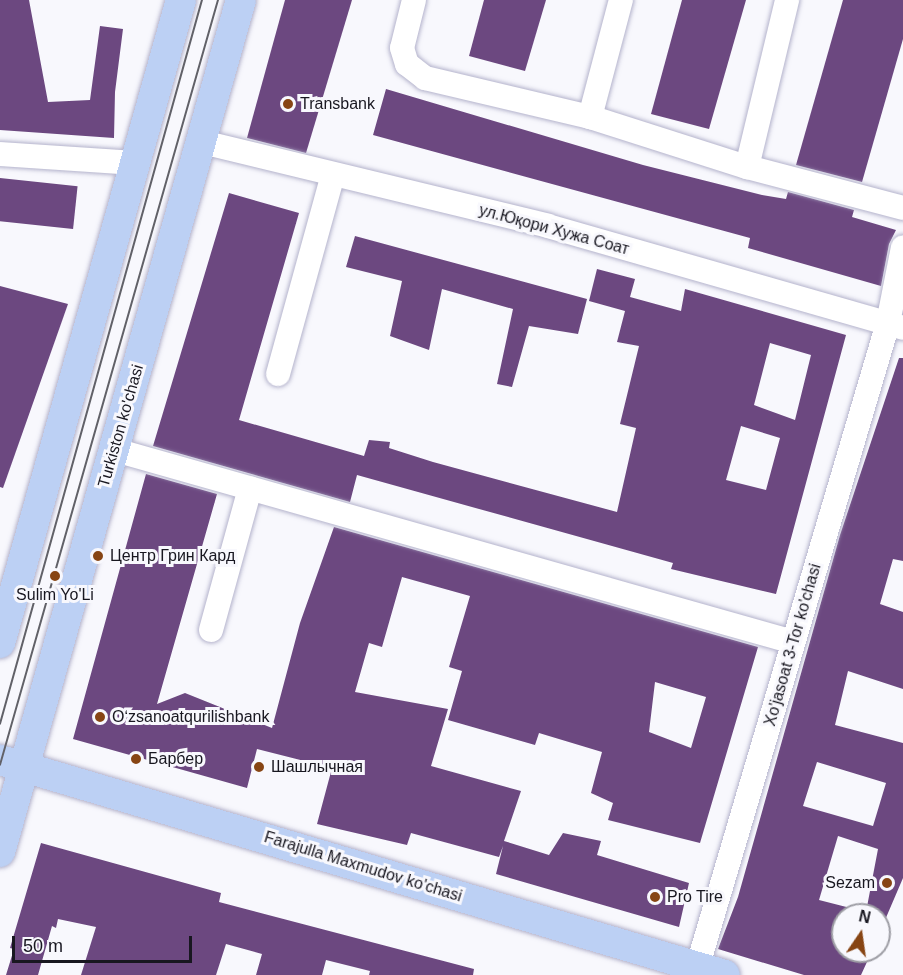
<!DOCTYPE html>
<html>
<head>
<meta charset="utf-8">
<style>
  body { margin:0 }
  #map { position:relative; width:903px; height:975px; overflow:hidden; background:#f8f8fd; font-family:Helvetica,sans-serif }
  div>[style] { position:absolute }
  .building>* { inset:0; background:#6c4880; transform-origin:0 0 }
  .roads { filter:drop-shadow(0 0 2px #b4b3cc) drop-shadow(0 0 2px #b4b3cc) }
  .minor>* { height:24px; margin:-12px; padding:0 12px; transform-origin:12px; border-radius:12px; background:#fff }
  .major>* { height:30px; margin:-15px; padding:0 15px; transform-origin:15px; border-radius:15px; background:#bcd0f4 }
  .tram>* { height:1.5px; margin:-0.75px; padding:0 0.75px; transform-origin:0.75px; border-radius:0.75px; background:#616168 }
  .dots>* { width:16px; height:16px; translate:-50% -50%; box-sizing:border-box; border:3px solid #f8f8fd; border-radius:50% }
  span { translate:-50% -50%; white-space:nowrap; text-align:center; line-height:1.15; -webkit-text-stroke:6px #f8f8fd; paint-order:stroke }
  .poi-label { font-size:16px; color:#181720 }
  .left { translate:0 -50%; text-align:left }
  .right { translate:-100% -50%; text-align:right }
  .street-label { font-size:16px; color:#181720 }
  .north { position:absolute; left:831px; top:903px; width:60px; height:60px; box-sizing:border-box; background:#f8f8fd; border:2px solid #9e9ea5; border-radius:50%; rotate:13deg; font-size:16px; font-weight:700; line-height:24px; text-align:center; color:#181720 }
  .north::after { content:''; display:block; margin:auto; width:21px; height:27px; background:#874514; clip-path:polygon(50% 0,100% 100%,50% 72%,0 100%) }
  .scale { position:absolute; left:12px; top:936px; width:180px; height:27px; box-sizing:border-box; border:3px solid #181720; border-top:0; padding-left:8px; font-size:18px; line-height:21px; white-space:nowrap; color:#181720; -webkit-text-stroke:4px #f8f8fd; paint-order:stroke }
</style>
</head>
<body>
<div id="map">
  <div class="building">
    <i style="clip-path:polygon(0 0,29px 0,48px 102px,90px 100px,100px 26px,123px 29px,115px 92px,114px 138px,0 130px)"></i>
    <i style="clip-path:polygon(285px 0,352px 0,306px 153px,247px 138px)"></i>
    <i style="clip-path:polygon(484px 0,546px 0,525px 71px,469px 56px)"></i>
    <i style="clip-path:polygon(682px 0,746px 0,709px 129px,651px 114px)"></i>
    <i style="clip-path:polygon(843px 0,903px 0,903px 39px,862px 182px,796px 165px)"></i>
    <i style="clip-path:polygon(386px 89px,643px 165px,762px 195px,786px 199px,788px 192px,854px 210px,852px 217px,896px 230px,889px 244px,881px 286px,748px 248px,750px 238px,373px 135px)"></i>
    <i style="left:0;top:178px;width:78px;height:43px;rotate:6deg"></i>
    <i style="clip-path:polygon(evenodd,229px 193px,299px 213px,239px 420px,364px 456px,369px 440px,390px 442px,389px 448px,433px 462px,617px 512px,636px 428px,620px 424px,639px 346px,617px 342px,625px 311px,589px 301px,597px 269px,635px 279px,630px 297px,681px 311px,685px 289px,846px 335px,776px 594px,671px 569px,673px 563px,357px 475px,350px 502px,153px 446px,229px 193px,770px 343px,811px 355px,795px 420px,754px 405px,770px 343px,229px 193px,741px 426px,780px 438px,766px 490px,726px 480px,741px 426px)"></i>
    <i style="clip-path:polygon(355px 236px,587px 299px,578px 334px,529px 326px,512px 387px,497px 384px,513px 309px,442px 289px,429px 350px,390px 336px,402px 281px,346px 267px)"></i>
    <i style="clip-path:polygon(0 286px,68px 304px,3px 488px,0 487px)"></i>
    <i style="clip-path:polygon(evenodd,899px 358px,903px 358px,903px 561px,893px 559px,880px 604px,903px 612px,903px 689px,848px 671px,835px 725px,903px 743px,903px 878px,879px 934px,879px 915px,843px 915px,843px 951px,872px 951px,861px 975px,804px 975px,718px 949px,738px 897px,840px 535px,899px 358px,817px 762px,886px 783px,873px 826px,803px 806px,817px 762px,899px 358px,838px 836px,878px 849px,866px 912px,819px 900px,838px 836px)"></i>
    <i style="clip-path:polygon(evenodd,146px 474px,217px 494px,157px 704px,185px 693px,272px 728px,300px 623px,334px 527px,758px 647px,700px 843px,608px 820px,613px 803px,591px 793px,602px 752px,539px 733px,535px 745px,448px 720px,462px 671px,449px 667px,470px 596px,402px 577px,382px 647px,369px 643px,355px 692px,448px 709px,431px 766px,521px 791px,504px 841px,549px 855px,563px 833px,601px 841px,597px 855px,689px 883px,679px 927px,496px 874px,503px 846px,499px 857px,411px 833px,407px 845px,317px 824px,332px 768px,257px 749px,247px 788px,73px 739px,146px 474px,655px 682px,706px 697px,691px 748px,649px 732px,655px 682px)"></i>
    <i style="clip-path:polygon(41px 843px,221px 893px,219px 902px,474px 969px,473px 975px,369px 975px,370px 971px,326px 960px,322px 975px,256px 975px,262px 954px,226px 944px,216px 975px,81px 975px,96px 927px,58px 919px,56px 928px,52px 926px,38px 975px,6px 975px,14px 949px,10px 948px)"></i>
  </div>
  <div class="roads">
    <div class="minor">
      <i style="left:414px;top:0;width:49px;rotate:104deg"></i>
      <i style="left:402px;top:48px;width:17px;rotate:73deg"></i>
      <i style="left:407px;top:64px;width:23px;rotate:38deg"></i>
      <i style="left:425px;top:78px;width:170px;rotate:13.3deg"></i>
      <i style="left:590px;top:117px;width:165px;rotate:17.7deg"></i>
      <i style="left:747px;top:167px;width:161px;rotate:14.7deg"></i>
      <i style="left:590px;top:117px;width:121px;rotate:-75.2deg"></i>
      <i style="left:202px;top:142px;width:356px;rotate:13.6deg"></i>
      <i style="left:548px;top:226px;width:369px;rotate:16deg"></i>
      <i style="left:0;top:154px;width:135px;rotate:3.8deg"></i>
      <i style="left:747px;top:167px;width:172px;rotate:-76.5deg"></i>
      <i style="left:278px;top:374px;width:206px;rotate:-74.6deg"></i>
      <i style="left:115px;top:450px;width:705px;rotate:15.81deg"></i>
      <i style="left:211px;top:630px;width:147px;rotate:-74.6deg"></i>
      <i style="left:695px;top:975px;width:680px;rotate:-73.51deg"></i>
      <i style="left:888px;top:323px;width:77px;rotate:-78.8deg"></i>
    </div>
    <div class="major">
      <i style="left:0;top:643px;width:668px;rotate:-74.28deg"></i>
      <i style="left:0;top:760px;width:756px;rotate:16.52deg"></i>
      <i style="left:0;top:852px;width:885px;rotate:-74.21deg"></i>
    </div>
  </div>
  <div class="tram">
    <i style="left:0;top:724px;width:752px;rotate:-74.41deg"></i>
    <i style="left:0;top:765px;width:795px;rotate:-74.09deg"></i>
  </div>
  <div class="dots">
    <i style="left:288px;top:104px;background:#874514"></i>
    <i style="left:98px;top:556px;background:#874514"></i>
    <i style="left:55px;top:576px;background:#874514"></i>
    <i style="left:100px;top:717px;background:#874514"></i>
    <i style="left:136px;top:759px;background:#874514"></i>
    <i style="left:259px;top:767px;background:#874514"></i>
    <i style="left:887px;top:883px;background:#874514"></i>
    <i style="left:655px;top:897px;background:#874514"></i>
  </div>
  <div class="poi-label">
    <span class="left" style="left:300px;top:104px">Transbank</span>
    <span class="left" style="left:110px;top:556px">Центр Грин Кард</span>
    <span style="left:55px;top:595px">Sulim Yo'Li</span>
    <span class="left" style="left:112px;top:717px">Oʻzsanoatqurilishbank</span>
    <span class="left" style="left:148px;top:759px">Барбер</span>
    <span class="left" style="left:271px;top:767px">Шашлычная</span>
    <span class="right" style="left:875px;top:883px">Sezam</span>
    <span class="left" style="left:667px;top:897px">Pro Tire</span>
  </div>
  <div class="street-label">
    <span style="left:554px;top:230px;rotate:15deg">ул.Юқори Хужа Соат</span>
    <span style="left:121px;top:426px;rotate:-74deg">Turkiston ko'chasi</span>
    <span style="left:793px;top:645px;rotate:-74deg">Xo'jasoat 3-Tor ko'chasi</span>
    <span style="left:363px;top:867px;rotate:17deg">Farajulla Maxmudov ko'chasi</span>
  </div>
  <div class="north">N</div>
  <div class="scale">50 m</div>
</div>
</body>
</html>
